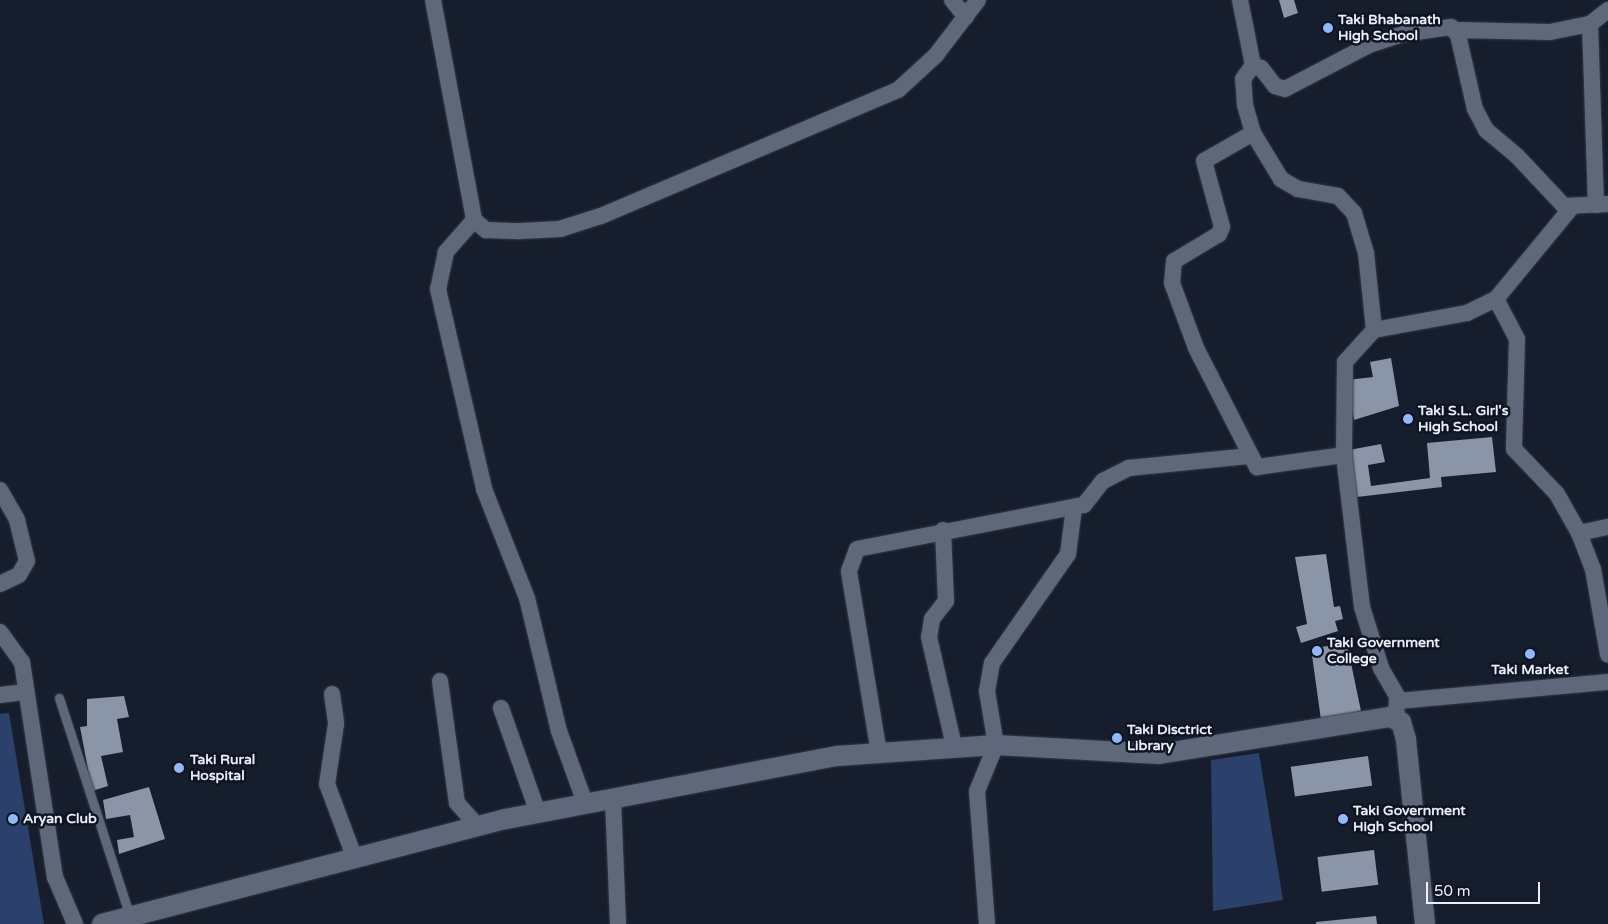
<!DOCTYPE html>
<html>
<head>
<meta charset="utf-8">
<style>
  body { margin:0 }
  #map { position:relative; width:1608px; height:924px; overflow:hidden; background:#161d2c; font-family:"Varela Round",sans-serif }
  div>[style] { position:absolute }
  .green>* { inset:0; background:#2b406b }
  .building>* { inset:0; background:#8b95a8; transform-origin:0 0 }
  .roads { filter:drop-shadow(0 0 1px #363a46) drop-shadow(0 0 1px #363a46) }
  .service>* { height:9px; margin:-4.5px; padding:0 4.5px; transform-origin:4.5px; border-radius:4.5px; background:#5f687a }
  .minor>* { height:16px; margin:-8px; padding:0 8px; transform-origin:8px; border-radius:8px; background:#5f687a }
  .tertiary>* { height:20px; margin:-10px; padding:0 10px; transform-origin:10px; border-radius:10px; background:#5f687a }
  .dots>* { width:14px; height:14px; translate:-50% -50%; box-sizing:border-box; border:2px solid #0d1422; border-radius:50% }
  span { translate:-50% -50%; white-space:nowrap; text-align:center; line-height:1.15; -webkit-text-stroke:5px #0d1422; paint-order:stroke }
  .poi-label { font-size:14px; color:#e9eef9; font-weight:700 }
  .left { translate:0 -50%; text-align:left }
  .scale { position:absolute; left:1426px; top:882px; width:114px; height:22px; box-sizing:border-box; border:2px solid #e9eef9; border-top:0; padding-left:6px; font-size:15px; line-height:18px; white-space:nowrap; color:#e9eef9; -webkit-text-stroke:4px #0d1422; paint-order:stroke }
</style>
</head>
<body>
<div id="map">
  <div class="green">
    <i style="clip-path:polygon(9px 713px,44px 924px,0 924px,0 714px)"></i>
    <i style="clip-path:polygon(1259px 753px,1283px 900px,1213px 911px,1211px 760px)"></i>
  </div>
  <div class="building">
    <i style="clip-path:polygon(1279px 0,1294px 0,1298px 13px,1284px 18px)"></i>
    <i style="clip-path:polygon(1391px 358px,1399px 406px,1354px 420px,1347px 380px,1373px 377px,1370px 362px)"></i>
    <i style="clip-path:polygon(1492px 437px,1496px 472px,1441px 477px,1442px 487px,1357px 497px,1349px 450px,1381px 444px,1385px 462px,1368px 465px,1371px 486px,1430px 478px,1427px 443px)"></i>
    <i style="clip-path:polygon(1326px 554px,1334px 607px,1340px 606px,1343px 619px,1335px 621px,1338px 631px,1301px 643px,1296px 627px,1307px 624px,1295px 557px)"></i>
    <i style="clip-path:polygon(1347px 644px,1361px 711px,1321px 720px,1311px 648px)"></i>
    <i style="clip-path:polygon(124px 696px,129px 717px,117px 719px,123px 752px,101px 756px,108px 786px,92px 791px,80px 727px,87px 726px,87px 699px)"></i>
    <i style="left:1368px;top:756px;width:30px;height:78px;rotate:82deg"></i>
    <i style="clip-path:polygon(149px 787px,165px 839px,119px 854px,117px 840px,134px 837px,130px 815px,106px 819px,103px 800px)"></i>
    <i style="left:1374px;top:850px;width:35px;height:57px;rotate:83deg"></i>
    <i style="clip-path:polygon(1376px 916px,1377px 924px,1316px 924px,1316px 922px)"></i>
  </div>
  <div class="roads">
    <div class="service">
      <i style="left:59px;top:698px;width:230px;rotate:72deg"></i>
    </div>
    <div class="minor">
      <i style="left:433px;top:0;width:224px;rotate:79.4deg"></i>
      <i style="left:474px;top:220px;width:16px;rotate:40deg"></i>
      <i style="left:486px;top:230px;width:34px;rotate:2deg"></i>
      <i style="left:520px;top:231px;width:40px;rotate:-2.9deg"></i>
      <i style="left:560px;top:229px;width:43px;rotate:-17.6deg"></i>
      <i style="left:601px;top:216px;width:323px;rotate:-23deg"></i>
      <i style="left:898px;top:90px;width:52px;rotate:-42.6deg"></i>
      <i style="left:936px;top:55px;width:69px;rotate:-52.6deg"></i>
      <i style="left:952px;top:0;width:22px;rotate:51deg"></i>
      <i style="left:1240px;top:0;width:66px;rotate:78.7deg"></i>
      <i style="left:1590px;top:24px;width:181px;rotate:88.1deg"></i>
      <i style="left:1456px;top:30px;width:94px;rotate:1.2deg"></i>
      <i style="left:1550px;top:32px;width:41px;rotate:-11.3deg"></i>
      <i style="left:1590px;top:24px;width:23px;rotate:-38deg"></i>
      <i style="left:1253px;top:133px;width:56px;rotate:150.3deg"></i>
      <i style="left:1204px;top:161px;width:68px;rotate:74.7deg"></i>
      <i style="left:1222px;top:227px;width:8px;rotate:113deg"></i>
      <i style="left:1219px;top:234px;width:52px;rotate:149deg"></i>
      <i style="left:1174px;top:261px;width:22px;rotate:95deg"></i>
      <i style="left:1172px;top:283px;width:69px;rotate:69.7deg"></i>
      <i style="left:1196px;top:348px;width:134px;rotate:62.9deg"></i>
      <i style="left:1257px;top:467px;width:88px;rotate:-7.9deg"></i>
      <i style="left:474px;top:220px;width:43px;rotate:131.2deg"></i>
      <i style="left:446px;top:252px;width:38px;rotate:102deg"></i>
      <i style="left:438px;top:289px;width:205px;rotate:77deg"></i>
      <i style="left:484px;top:489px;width:117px;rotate:68.5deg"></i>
      <i style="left:527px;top:598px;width:137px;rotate:76.5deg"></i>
      <i style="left:559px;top:731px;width:77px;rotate:70.1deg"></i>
      <i style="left:1496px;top:299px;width:45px;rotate:62.3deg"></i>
      <i style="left:1517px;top:339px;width:110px;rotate:91.6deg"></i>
      <i style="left:1514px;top:449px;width:62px;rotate:46.3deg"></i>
      <i style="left:1557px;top:494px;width:45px;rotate:60.6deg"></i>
      <i style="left:1579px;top:533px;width:39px;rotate:69deg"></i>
      <i style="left:1593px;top:569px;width:87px;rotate:80.1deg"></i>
      <i style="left:1374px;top:330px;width:77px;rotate:-95.9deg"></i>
      <i style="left:1366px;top:253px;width:42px;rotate:-106.7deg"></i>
      <i style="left:1354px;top:213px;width:23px;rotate:-133deg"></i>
      <i style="left:1338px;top:196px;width:41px;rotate:-170.1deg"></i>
      <i style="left:1298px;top:189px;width:20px;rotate:-150deg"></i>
      <i style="left:1281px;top:179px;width:54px;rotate:-121.3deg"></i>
      <i style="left:1253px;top:133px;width:29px;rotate:-106deg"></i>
      <i style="left:1245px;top:105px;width:26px;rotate:-94deg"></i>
      <i style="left:1243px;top:79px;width:17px;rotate:-54deg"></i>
      <i style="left:1253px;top:65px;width:9px;rotate:21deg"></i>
      <i style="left:1261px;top:68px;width:23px;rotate:52deg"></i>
      <i style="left:1275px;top:86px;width:10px;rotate:17deg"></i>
      <i style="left:1285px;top:89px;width:95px;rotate:-27.6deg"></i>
      <i style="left:1369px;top:45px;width:36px;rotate:-18deg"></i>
      <i style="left:1403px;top:34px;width:49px;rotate:-8.3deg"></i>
      <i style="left:1451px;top:27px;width:11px;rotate:49deg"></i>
      <i style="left:1458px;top:35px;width:76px;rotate:77.1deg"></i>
      <i style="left:1475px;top:109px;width:24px;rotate:62deg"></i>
      <i style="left:1486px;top:130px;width:40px;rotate:40deg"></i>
      <i style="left:1517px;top:156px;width:69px;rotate:46.8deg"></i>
      <i style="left:1564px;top:206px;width:44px;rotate:-2.6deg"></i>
      <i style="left:0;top:490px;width:34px;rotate:60deg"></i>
      <i style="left:17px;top:520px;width:42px;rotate:76.3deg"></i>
      <i style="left:27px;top:561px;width:16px;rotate:120deg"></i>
      <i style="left:19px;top:575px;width:21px;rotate:155deg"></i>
      <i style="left:943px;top:530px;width:71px;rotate:87.6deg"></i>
      <i style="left:946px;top:601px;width:23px;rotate:128deg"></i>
      <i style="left:932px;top:619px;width:18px;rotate:99deg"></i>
      <i style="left:929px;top:637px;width:112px;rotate:77.1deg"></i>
      <i style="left:1579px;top:533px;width:30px;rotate:-12deg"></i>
      <i style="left:0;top:632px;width:37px;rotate:54deg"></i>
      <i style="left:22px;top:662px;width:218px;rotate:81.3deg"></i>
      <i style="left:55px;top:877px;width:51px;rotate:66.9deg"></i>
      <i style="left:440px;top:681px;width:123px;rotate:82.1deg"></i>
      <i style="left:457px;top:803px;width:31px;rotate:48deg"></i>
      <i style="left:332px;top:694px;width:30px;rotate:82deg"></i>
      <i style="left:336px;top:724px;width:61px;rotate:98.5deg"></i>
      <i style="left:327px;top:784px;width:80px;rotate:69.5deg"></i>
      <i style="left:0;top:695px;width:26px;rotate:-7deg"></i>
      <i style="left:1398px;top:701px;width:211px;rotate:-5.2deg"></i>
      <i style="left:501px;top:708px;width:111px;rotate:70.6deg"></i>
      <i style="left:1396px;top:718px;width:22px;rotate:-87deg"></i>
      <i style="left:1397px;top:696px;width:32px;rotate:-120deg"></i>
      <i style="left:1381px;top:668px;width:64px;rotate:-107.3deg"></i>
      <i style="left:1362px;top:607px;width:153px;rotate:-96.8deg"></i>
      <i style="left:1344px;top:455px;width:93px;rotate:-89.4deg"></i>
      <i style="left:1345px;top:362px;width:43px;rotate:-47.8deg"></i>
      <i style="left:1374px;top:330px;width:95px;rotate:-10.4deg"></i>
      <i style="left:1467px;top:313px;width:32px;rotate:-26deg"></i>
      <i style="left:1496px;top:299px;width:118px;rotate:-50.5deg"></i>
      <i style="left:879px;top:753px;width:184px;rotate:-99.4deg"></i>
      <i style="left:849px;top:571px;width:23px;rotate:-70deg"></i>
      <i style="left:857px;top:549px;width:231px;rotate:-11deg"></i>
      <i style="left:1084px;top:505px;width:31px;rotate:-52deg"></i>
      <i style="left:1103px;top:481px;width:29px;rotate:-27deg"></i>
      <i style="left:1129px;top:468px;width:122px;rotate:-5.7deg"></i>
      <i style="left:613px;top:799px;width:125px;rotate:87.7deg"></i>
      <i style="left:987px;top:924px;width:133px;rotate:-94.3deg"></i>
      <i style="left:977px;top:791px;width:50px;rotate:-67.6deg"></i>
      <i style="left:996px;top:745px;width:55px;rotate:-99.5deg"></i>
      <i style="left:987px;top:691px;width:28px;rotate:-80deg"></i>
      <i style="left:992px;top:663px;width:133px;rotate:-55.1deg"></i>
      <i style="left:1068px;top:554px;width:46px;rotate:-82.6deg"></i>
    </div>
    <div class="tertiary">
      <i style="left:102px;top:924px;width:417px;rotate:-14.6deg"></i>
      <i style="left:506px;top:819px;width:337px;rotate:-10.8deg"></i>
      <i style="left:837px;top:756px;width:159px;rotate:-4deg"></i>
      <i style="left:996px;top:745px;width:163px;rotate:3.2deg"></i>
      <i style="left:1159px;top:754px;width:234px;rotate:-9.1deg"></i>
      <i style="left:1390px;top:717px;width:12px;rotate:24deg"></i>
      <i style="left:1401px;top:722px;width:19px;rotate:74deg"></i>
      <i style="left:1406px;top:740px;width:185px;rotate:84.1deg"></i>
    </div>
  </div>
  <div class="dots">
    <i style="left:1328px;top:28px;background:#93b7fd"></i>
    <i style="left:1408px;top:419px;background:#93b7fd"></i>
    <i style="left:1317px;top:651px;background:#93b7fd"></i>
    <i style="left:1530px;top:654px;background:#93b7fd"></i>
    <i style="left:1117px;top:738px;background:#93b7fd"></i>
    <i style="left:179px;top:768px;background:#93b7fd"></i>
    <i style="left:13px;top:819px;background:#93b7fd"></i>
    <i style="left:1343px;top:819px;background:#93b7fd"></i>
  </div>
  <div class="poi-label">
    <span class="left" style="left:1338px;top:28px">Taki Bhabanath<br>High School</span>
    <span class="left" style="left:1418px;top:419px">Taki S.L. Girl's<br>High School</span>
    <span class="left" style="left:1327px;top:651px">Taki Government<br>College</span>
    <span style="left:1530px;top:670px">Taki Market</span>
    <span class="left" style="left:1127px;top:738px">Taki Disctrict<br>Library</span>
    <span class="left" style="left:190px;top:768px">Taki Rural<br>Hospital</span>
    <span class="left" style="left:1353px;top:819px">Taki Government<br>High School</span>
    <span class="left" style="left:23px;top:819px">Aryan Club</span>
  </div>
  <div class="scale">50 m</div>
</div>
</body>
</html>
